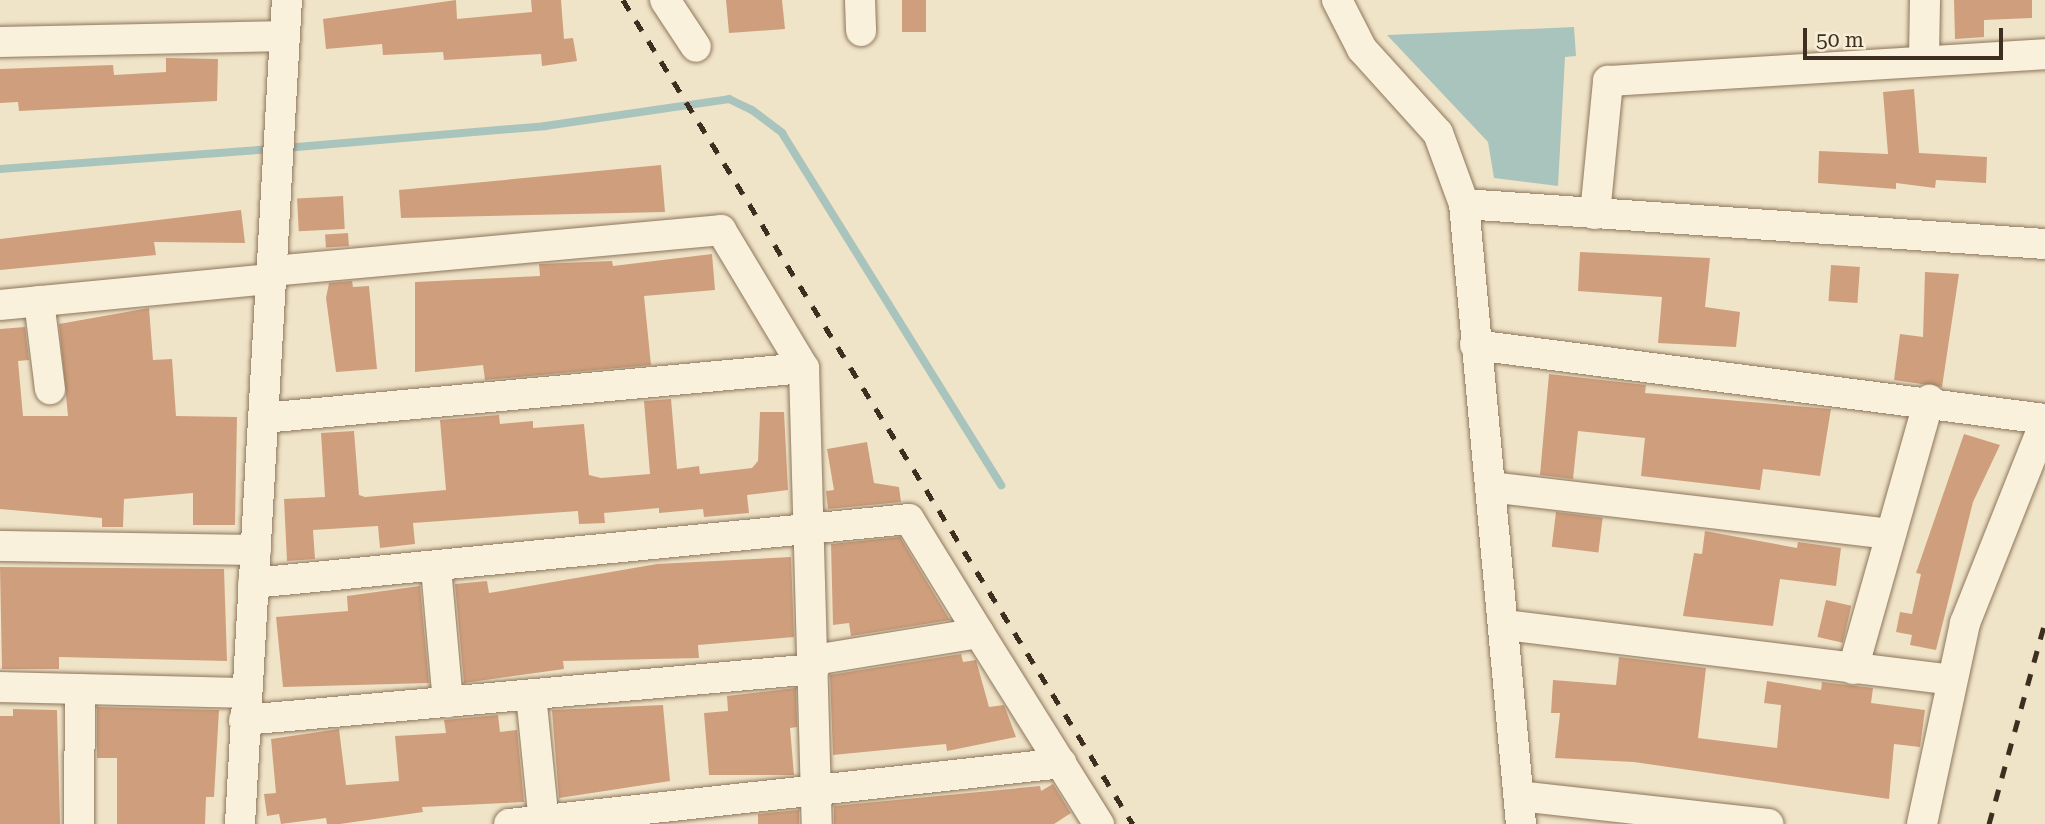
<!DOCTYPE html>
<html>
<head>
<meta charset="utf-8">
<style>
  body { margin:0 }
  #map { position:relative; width:2045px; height:824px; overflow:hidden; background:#f0e4c8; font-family:"Roboto Serif",serif }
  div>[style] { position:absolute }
  .water>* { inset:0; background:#a9c4bc }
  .stream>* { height:8px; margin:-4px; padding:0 4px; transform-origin:4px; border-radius:4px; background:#a9c4bc }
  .building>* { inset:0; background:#cf9f7d; transform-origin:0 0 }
  .roads { filter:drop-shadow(0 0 2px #8d765c) drop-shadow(0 0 2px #8d765c) }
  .minor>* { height:30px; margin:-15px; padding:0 15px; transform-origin:15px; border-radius:15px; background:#faf1dc }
  .rail>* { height:5px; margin-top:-2.5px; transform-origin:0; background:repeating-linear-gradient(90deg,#3d2e20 0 12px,transparent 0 24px) }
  span { translate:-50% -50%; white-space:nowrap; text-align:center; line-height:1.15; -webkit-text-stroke:5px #f7eed8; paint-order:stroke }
  .scale { position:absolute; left:1803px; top:28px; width:200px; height:32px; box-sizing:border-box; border:4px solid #3d2e20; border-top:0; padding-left:9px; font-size:21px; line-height:24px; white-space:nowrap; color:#3d2e20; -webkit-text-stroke:5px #f7eed8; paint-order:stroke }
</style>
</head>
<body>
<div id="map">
  <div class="water">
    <i style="clip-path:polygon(1574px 27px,1576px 56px,1565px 57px,1558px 186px,1494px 178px,1488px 142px,1387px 35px)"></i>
  </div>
  <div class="stream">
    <i style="left:285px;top:148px;width:261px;rotate:-4.8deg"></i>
    <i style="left:545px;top:126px;width:186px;rotate:-8.3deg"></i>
    <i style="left:729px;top:99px;width:25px;rotate:26deg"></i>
    <i style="left:752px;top:110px;width:38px;rotate:37deg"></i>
    <i style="left:782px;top:133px;width:415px;rotate:58.1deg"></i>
    <i style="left:0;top:169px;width:273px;rotate:-4.2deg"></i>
  </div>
  <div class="building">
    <i style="clip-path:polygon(456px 0,457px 19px,532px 12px,531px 0,561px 0,564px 39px,573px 38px,577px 61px,542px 66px,541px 54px,444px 60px,443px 52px,383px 55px,382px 44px,326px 49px,323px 19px)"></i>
    <i style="clip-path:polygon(726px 0,782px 0,785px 29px,729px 33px)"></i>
    <i style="left:902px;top:0;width:24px;height:32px"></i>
    <i style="clip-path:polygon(1954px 0,2032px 0,2032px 18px,1984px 20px,1984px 37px,1955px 39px)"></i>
    <i style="clip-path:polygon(166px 58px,218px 59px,217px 101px,19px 111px,18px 102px,0 103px,0 69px,113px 65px,114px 75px,166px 72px)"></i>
    <i style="clip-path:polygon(1914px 89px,1919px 153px,1987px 157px,1986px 183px,1936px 180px,1935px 188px,1896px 183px,1896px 189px,1818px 183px,1819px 151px,1888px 154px,1883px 92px)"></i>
    <i style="clip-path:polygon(661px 165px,665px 212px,401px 218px,399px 190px)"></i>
    <i style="left:343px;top:196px;width:33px;height:46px;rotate:87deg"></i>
    <i style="clip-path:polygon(241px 210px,245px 243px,154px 242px,156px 255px,0 270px,0 239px)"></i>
    <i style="left:348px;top:233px;width:13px;height:23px;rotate:86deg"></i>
    <i style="clip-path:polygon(1580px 252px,1710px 258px,1705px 307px,1740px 312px,1736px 347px,1658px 343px,1662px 297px,1578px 291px)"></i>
    <i style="clip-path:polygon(712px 254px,715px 290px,644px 296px,651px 365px,485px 380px,483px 365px,415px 372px,415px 282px,540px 276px,539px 264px,612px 261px,613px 266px)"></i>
    <i style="left:1831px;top:265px;width:29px;height:36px;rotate:4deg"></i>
    <i style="clip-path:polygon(1925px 272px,1959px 274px,1942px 387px,1894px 380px,1900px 334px,1923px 337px)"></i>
    <i style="clip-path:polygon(352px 281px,353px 287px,369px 286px,377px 369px,336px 372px,326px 298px,329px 283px)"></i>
    <i style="clip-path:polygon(149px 308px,153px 360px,172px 359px,176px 416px,237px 417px,235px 525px,193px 525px,193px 493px,124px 499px,123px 527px,102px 527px,102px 518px,0 509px,0 329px,25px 327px,29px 360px,18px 361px,23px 416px,68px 416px,59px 324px)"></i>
    <i style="clip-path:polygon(1549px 374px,1646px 385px,1645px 393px,1831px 409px,1820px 476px,1763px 469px,1760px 490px,1641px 476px,1645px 438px,1578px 431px,1573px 479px,1540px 475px)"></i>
    <i style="clip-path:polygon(671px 399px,677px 469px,699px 466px,700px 474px,752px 468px,758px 461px,760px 412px,784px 412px,788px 490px,747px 495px,749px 513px,704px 517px,703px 509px,659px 513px,659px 508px,604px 513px,605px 523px,579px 524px,578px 511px,413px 523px,415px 544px,380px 548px,378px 526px,313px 530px,315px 559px,287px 561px,284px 499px,325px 497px,321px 433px,354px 431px,359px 495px,365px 497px,446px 490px,440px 420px,499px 415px,500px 424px,533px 421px,533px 428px,584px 424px,589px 475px,601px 478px,650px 474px,644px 401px)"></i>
    <i style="clip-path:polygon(1964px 434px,2000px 445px,1973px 502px,1936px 650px,1910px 645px,1912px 635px,1896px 632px,1900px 612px,1912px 614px,1921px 574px,1916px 573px)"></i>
    <i style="clip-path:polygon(867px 442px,874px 483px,899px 487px,901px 502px,828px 509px,826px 491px,834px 490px,827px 449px)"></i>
    <i style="left:1556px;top:512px;width:47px;height:35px;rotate:7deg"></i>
    <i style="clip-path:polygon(1705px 531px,1797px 548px,1798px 542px,1841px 548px,1836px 586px,1780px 579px,1773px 626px,1683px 616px,1694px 553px,1702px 554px)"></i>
    <i style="clip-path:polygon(900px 537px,950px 620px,851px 636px,849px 623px,833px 625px,831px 544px)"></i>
    <i style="clip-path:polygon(791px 557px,794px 637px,698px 645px,699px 658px,563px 661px,564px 669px,464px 683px,455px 584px,487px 581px,489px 593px,657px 564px)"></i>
    <i style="clip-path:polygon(0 567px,224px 569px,227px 661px,59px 657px,59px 669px,2px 669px)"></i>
    <i style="clip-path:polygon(420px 586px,429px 683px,283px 687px,276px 617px,348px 611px,347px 596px)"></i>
    <i style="left:1826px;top:600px;width:26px;height:38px;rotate:13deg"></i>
    <i style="clip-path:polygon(961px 654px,963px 662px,976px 660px,989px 707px,1004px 705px,1016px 737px,947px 751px,946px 744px,833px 755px,830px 675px)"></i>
    <i style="clip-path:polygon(1619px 657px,1706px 668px,1698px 738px,1777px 748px,1781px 705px,1764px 703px,1767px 681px,1821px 690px,1822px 682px,1873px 688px,1871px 703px,1925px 710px,1920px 747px,1894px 744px,1889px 799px,1634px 762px,1555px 758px,1560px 713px,1551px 713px,1553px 680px,1616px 685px)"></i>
    <i style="clip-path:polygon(796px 688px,797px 727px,790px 728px,794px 775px,709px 775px,704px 713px,728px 711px,727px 696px)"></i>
    <i style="clip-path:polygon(663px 705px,670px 781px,559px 798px,552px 710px)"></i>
    <i style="clip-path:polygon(97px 707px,219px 710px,214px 797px,206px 797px,205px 824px,117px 824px,117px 758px,97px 758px)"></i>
    <i style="clip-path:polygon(13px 709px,57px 710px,60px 824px,0 824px,0 716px,13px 716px)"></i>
    <i style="clip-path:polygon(498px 715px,500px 732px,517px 730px,524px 802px,422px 807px,423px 812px,340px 824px,327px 824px,326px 818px,281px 824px,279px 814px,267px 816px,264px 794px,276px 793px,271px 739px,339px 729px,346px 785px,399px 781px,395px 736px,446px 733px,444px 720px)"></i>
    <i style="clip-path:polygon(1053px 784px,1071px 813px,1054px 824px,834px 824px,834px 806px,1040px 786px,1041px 791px)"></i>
    <i style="clip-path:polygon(799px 810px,799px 824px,758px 824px,758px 814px)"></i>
  </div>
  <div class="roads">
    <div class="minor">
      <i style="left:665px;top:0;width:56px;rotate:56.6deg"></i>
      <i style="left:860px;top:0;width:31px;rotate:88deg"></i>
      <i style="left:1337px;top:0;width:55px;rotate:63deg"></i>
      <i style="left:1362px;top:49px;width:113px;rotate:47.9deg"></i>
      <i style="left:1438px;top:133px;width:76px;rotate:69.9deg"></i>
      <i style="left:1464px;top:204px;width:623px;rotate:84.75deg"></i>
      <i style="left:0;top:42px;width:285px;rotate:-1.2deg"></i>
      <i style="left:1924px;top:58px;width:58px;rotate:-89deg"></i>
      <i style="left:1464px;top:204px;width:582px;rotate:3.94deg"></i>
      <i style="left:1595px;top:214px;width:134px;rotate:-84.4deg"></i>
      <i style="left:1608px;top:81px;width:438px;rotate:-3.5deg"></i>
      <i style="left:272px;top:271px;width:451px;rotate:-5.2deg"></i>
      <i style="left:721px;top:230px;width:161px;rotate:59deg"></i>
      <i style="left:804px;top:368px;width:456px;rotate:88.4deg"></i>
      <i style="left:39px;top:301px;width:89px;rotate:82.9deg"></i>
      <i style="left:0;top:305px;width:273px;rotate:-5.5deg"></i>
      <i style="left:1475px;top:345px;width:575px;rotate:7.4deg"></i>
      <i style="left:263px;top:418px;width:543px;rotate:-5.28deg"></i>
      <i style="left:1490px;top:487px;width:403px;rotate:6.7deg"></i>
      <i style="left:0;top:546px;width:256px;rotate:0.9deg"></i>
      <i style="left:436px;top:568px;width:135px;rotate:84.9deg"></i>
      <i style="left:253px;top:583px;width:659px;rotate:-5.57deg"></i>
      <i style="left:909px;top:519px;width:134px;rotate:58.4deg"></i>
      <i style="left:1505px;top:625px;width:450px;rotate:7deg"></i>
      <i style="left:814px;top:660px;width:167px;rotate:-9.3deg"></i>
      <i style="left:979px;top:633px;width:226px;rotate:57.9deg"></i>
      <i style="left:1853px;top:669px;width:280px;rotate:-74.2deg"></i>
      <i style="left:0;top:687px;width:246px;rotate:1.4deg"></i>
      <i style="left:531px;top:695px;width:130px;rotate:84.2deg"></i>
      <i style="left:244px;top:720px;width:572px;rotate:-5.11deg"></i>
      <i style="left:1519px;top:796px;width:251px;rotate:6.4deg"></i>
      <i style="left:79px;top:824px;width:135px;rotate:-89.6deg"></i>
      <i style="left:240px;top:824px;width:825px;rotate:-86.74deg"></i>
      <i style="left:509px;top:824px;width:556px;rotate:-6.29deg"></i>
      <i style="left:1922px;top:824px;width:206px;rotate:-77.9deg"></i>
      <i style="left:1965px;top:623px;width:216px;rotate:-68.3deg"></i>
    </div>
  </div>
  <div class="rail">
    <i style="left:623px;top:0;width:969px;rotate:58.25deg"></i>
    <i style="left:1989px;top:824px;width:210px;rotate:-74.5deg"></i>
  </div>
  <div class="scale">50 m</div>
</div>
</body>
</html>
